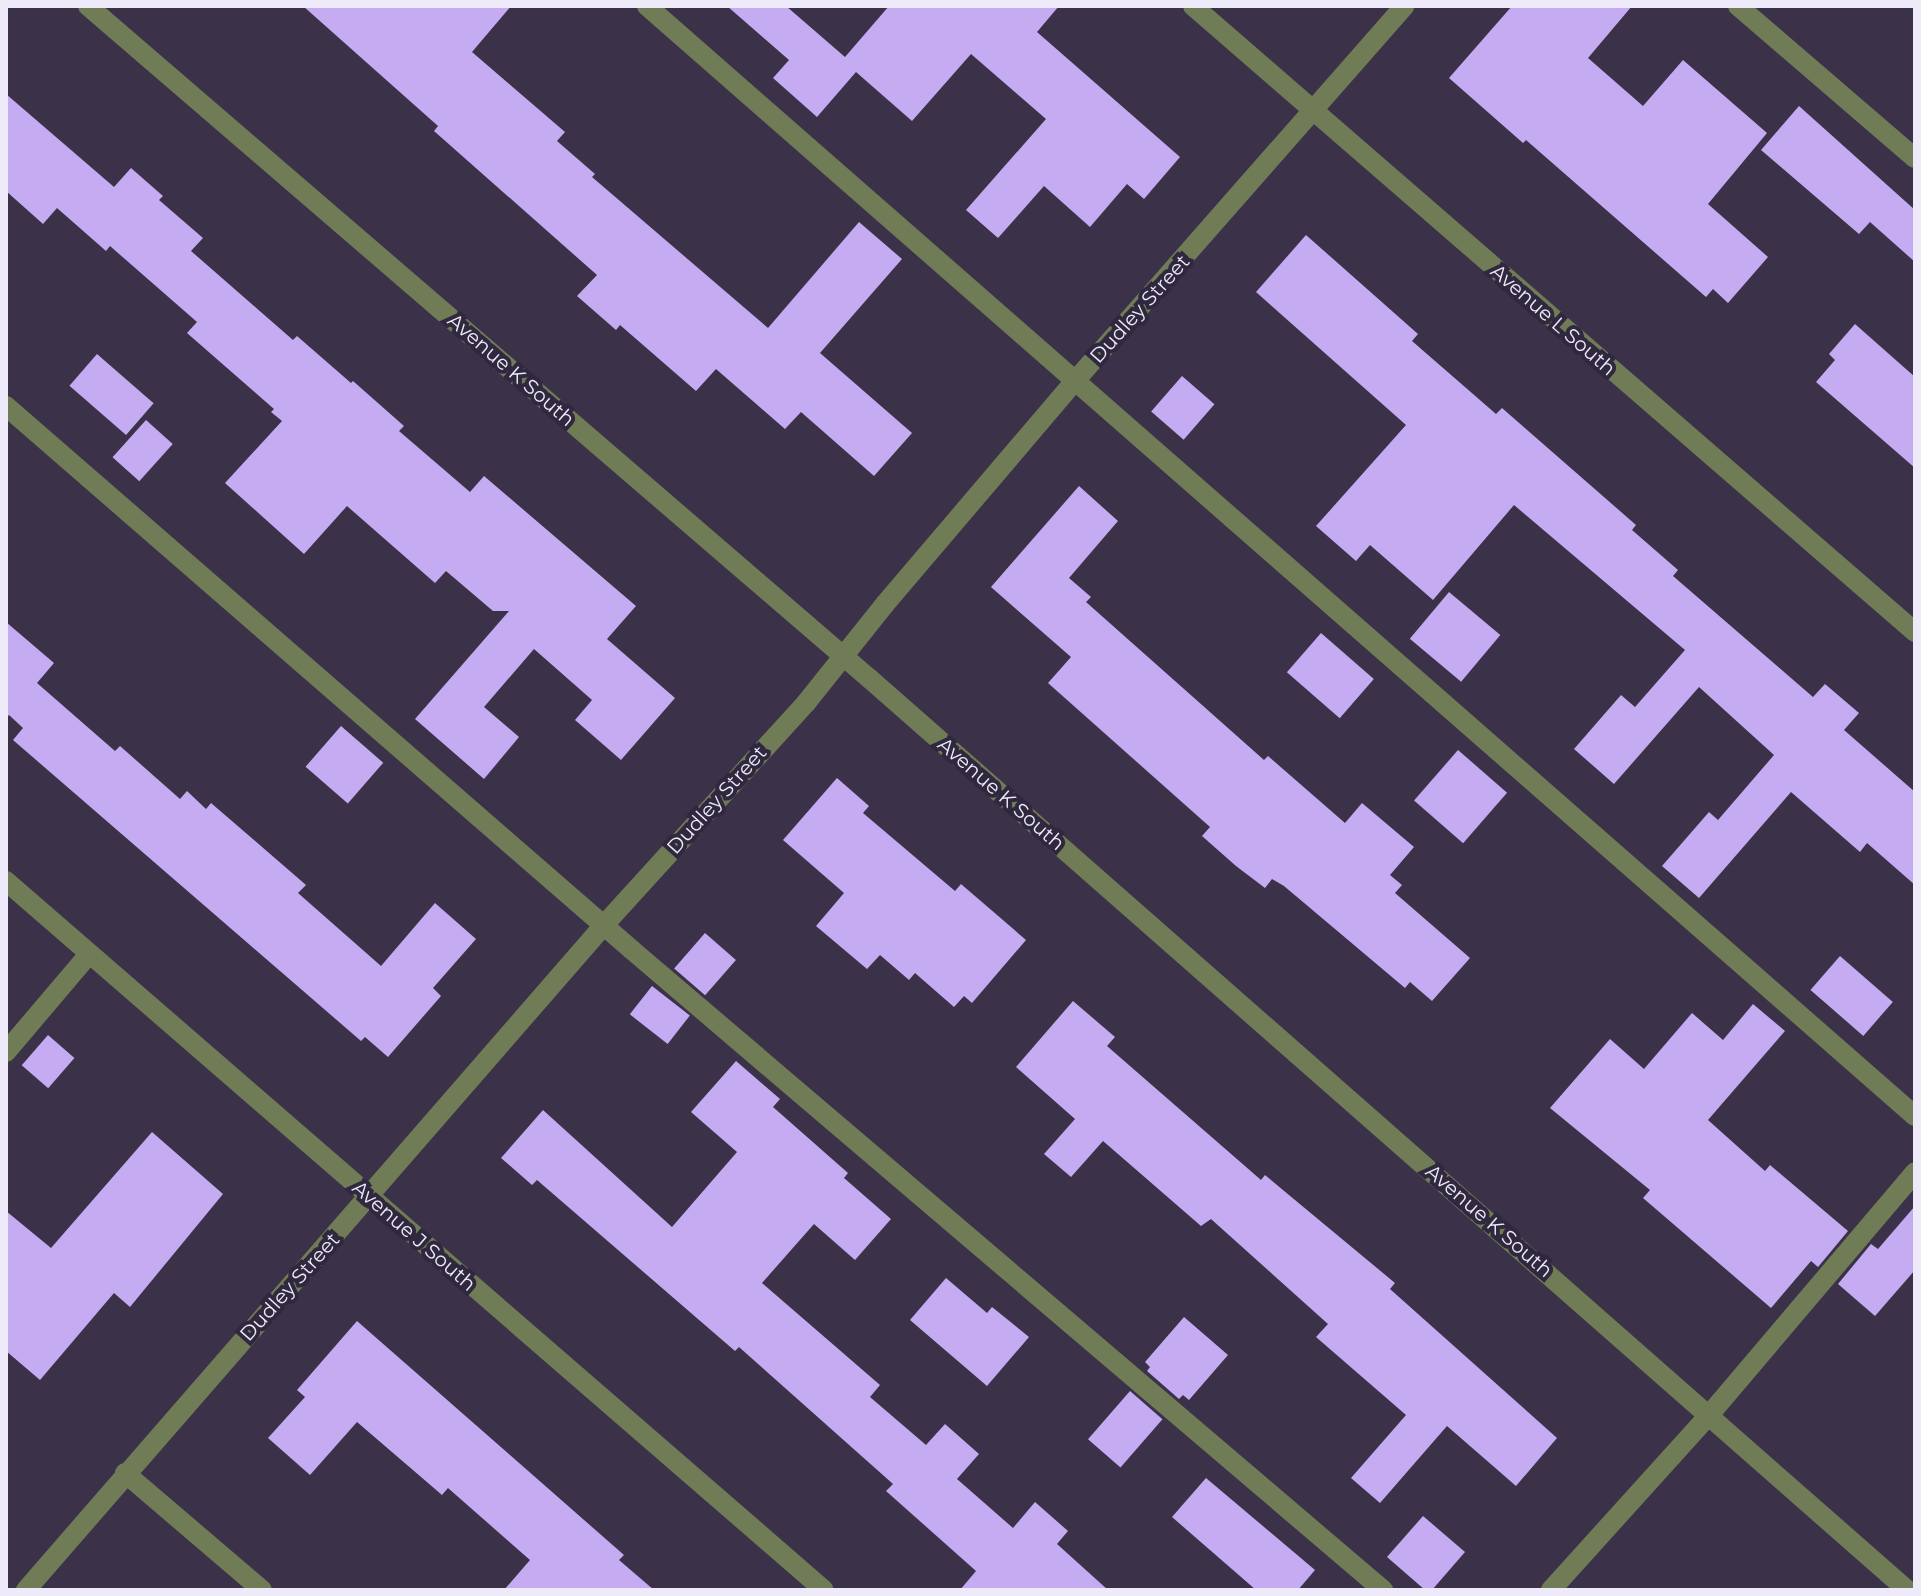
<!DOCTYPE html>
<html>
<head>
<meta charset="utf-8">
<style>
  body { margin:0 }
  #map { position:relative; width:1921px; height:1596px; overflow:hidden; background:#3b324a; font-family:Montserrat,sans-serif }
  div>[style] { position:absolute }
  .building>* { inset:0; background:#c4abf2; transform-origin:0 0 }
  .minor>* { height:20px; margin:-10px; padding:0 10px; transform-origin:10px; border-radius:10px; background:#707c55 }
  span { translate:-50% -50%; white-space:nowrap; text-align:center; line-height:1.15; -webkit-text-stroke:8px #30283f; paint-order:stroke }
  .street-label { font-size:20px; color:#efeaf9 }
  .frame { position:absolute; inset:0; border:8px solid #efeaf9; pointer-events:none }
</style>
</head>
<body>
<div id="map">
  <div class="building">
    <i style="clip-path:polygon(303px 6px,511px 6px,472px 52px,565px 132px,557px 141px,595px 174px,592px 177px,768px 328px,859px 222px,902px 259px,820px 353px,912px 433px,874px 476px,801px 412px,785px 429px,716px 369px,696px 391px,620px 325px,616px 330px,577px 296px,597px 275px,434px 131px,438px 126px)"></i>
    <i style="clip-path:polygon(727px 6px,786px 6px,845px 57px,889px 6px,1059px 6px,1037px 32px,1180px 157px,1144px 199px,1127px 184px,1090px 227px,1044px 186px,998px 238px,966px 210px,1046px 119px,971px 54px,912px 121px,856px 72px,817px 117px,773px 78px,789px 60px)"></i>
    <i style="clip-path:polygon(1512px 6px,1632px 6px,1588px 58px,1643px 106px,1683px 60px,1767px 133px,1708px 204px,1768px 257px,1728px 303px,1713px 289px,1706px 297px,1526px 140px,1523px 143px,1449px 78px)"></i>
    <i style="clip-path:polygon(6px 94px,114px 187px,131px 168px,163px 196px,159px 200px,203px 238px,191px 251px,293px 340px,297px 336px,351px 383px,353px 381px,404px 426px,399px 431px,470px 492px,484px 476px,636px 606px,607px 639px,675px 698px,621px 760px,575px 720px,592px 700px,534px 649px,484px 707px,519px 737px,484px 779px,415px 719px,509px 611px,493px 611px,446px 571px,435px 583px,347px 506px,304px 554px,225px 483px,282px 421px,271px 412px,274px 409px,187px 333px,197px 322px,110px 246px,106px 251px,57px 208px,43px 224px,6px 191px)"></i>
    <i style="clip-path:polygon(1799px 106px,1915px 210px,1915px 262px,1870px 222px,1859px 234px,1761px 150px)"></i>
    <i style="clip-path:polygon(1306px 235px,1418px 334px,1412px 341px,1496px 414px,1502px 408px,1636px 525px,1632px 530px,1678px 570px,1673px 576px,1813px 697px,1825px 684px,1859px 713px,1844px 730px,1915px 792px,1915px 885px,1867px 843px,1860px 852px,1791px 792px,1699px 898px,1662px 866px,1709px 812px,1718px 820px,1774px 755px,1699px 687px,1614px 784px,1574px 749px,1621px 695px,1635px 707px,1685px 650px,1514px 505px,1433px 600px,1370px 545px,1356px 561px,1316px 526px,1406px 425px,1256px 292px)"></i>
    <i style="clip-path:polygon(1855px 324px,1915px 377px,1915px 468px,1816px 382px,1835px 360px,1829px 354px)"></i>
    <i style="left:97px;top:354px;width:75px;height:42px;rotate:41deg"></i>
    <i style="left:1182px;top:376px;width:43px;height:47px;rotate:41deg"></i>
    <i style="left:146px;top:420px;width:36px;height:50px;rotate:42deg"></i>
    <i style="clip-path:polygon(1079px 486px,1118px 521px,1069px 578px,1091px 597px,1086px 602px,1264px 760px,1268px 756px,1345px 823px,1362px 803px,1414px 847px,1390px 875px,1402px 885px,1395px 893px,1470px 958px,1432px 1001px,1410px 982px,1405px 988px,1284px 886px,1272px 879px,1265px 888px,1236px 866px,1202px 836px,1210px 827px,1048px 683px,1071px 657px,991px 587px)"></i>
    <i style="left:1449px;top:592px;width:67px;height:61px;rotate:40deg"></i>
    <i style="clip-path:polygon(6px 622px,54px 663px,37px 683px,115px 751px,120px 746px,180px 799px,187px 791px,206px 809px,211px 803px,306px 885px,298px 893px,381px 966px,435px 903px,476px 939px,433px 988px,441px 996px,388px 1057px,365px 1037px,361px 1041px,13px 740px,23px 728px,9px 715px,6px 718px)"></i>
    <i style="left:1321px;top:633px;width:70px;height:52px;rotate:41deg"></i>
    <i style="left:341px;top:726px;width:56px;height:54px;rotate:41deg"></i>
    <i style="left:1458px;top:750px;width:65px;height:67px;rotate:41deg"></i>
    <i style="clip-path:polygon(837px 778px,869px 806px,863px 813px,955px 891px,961px 884px,1026px 940px,972px 1003px,964px 996px,954px 1007px,915px 973px,909px 980px,880px 955px,867px 969px,816px 926px,844px 893px,783px 840px)"></i>
    <i style="left:705px;top:933px;width:41px;height:47px;rotate:41deg"></i>
    <i style="left:1840px;top:956px;width:70px;height:45px;rotate:41deg"></i>
    <i style="left:652px;top:986px;width:48px;height:36px;rotate:38deg"></i>
    <i style="clip-path:polygon(1073px 1001px,1115px 1037px,1107px 1046px,1261px 1180px,1265px 1175px,1395px 1283px,1390px 1289px,1557px 1438px,1516px 1486px,1447px 1426px,1380px 1503px,1351px 1478px,1406px 1415px,1316px 1337px,1328px 1324px,1211px 1219px,1201px 1226px,1103px 1141px,1071px 1177px,1044px 1154px,1075px 1119px,1016px 1067px)"></i>
    <i style="clip-path:polygon(1753px 1004px,1785px 1031px,1708px 1120px,1765px 1171px,1770px 1165px,1848px 1231px,1818px 1267px,1811px 1261px,1771px 1308px,1643px 1198px,1650px 1190px,1550px 1108px,1610px 1039px,1644px 1069px,1692px 1013px,1723px 1040px)"></i>
    <i style="left:48px;top:1035px;width:35px;height:40px;rotate:41deg"></i>
    <i style="clip-path:polygon(736px 1061px,780px 1099px,773px 1107px,848px 1173px,844px 1178px,891px 1219px,855px 1260px,814px 1224px,762px 1283px,880px 1385px,870px 1397px,926px 1445px,945px 1424px,979px 1454px,957px 1479px,1013px 1528px,1035px 1502px,1068px 1531px,1057px 1544px,1108px 1590px,960px 1590px,976px 1571px,886px 1491px,893px 1484px,739px 1347px,735px 1351px,537px 1180px,532px 1185px,501px 1158px,543px 1110px,672px 1227px,737px 1152px,691px 1112px)"></i>
    <i style="clip-path:polygon(152px 1132px,223px 1194px,130px 1307px,114px 1293px,40px 1380px,6px 1351px,6px 1211px,51px 1248px)"></i>
    <i style="clip-path:polygon(1915px 1206px,1915px 1270px,1875px 1316px,1838px 1284px,1871px 1244px,1878px 1249px)"></i>
    <i style="clip-path:polygon(946px 1278px,987px 1313px,992px 1307px,1029px 1337px,987px 1386px,910px 1320px)"></i>
    <i style="clip-path:polygon(1184px 1317px,1228px 1355px,1189px 1400px,1183px 1395px,1179px 1399px,1147px 1371px,1150px 1367px,1145px 1362px)"></i>
    <i style="clip-path:polygon(357px 1321px,624px 1555px,619px 1560px,654px 1590px,504px 1590px,530px 1560px,448px 1488px,442px 1495px,357px 1422px,310px 1475px,268px 1438px,305px 1397px,297px 1390px)"></i>
    <i style="left:1130px;top:1391px;width:43px;height:64px;rotate:41deg"></i>
    <i style="clip-path:polygon(1206px 1478px,1315px 1570px,1298px 1590px,1256px 1590px,1172px 1517px)"></i>
    <i style="clip-path:polygon(1423px 1516px,1465px 1552px,1432px 1590px,1425px 1590px,1387px 1557px)"></i>
  </div>
  <div class="minor">
    <i style="left:88px;top:6px;width:1032px;rotate:40.72deg"></i>
    <i style="left:870px;top:679px;width:1380px;rotate:41.3deg"></i>
    <i style="left:647px;top:6px;width:1685px;rotate:41.2deg"></i>
    <i style="left:1193px;top:6px;width:956px;rotate:40.93deg"></i>
    <i style="left:1738px;top:6px;width:233px;rotate:40.7deg"></i>
    <i style="left:6px;top:406px;width:829px;rotate:40.99deg"></i>
    <i style="left:632px;top:950px;width:987px;rotate:40.44deg"></i>
    <i style="left:6px;top:881px;width:1082px;rotate:40.92deg"></i>
    <i style="left:6px;top:1052px;width:128px;rotate:-49.7deg"></i>
    <i style="left:125px;top:1473px;width:180px;rotate:40.5deg"></i>
    <i style="left:26px;top:1590px;width:881px;rotate:-49deg"></i>
    <i style="left:604px;top:925px;width:300px;rotate:-47.7deg"></i>
    <i style="left:806px;top:703px;width:127px;rotate:-51.4deg"></i>
    <i style="left:885px;top:604px;width:293px;rotate:-49.6deg"></i>
    <i style="left:1075px;top:381px;width:499px;rotate:-48.7deg"></i>
    <i style="left:1551px;top:1590px;width:237px;rotate:-47.9deg"></i>
    <i style="left:1710px;top:1414px;width:317px;rotate:-49.7deg"></i>
  </div>
  <div class="street-label">
    <span style="left:1140px;top:309px;rotate:-48deg">Dudley Street</span>
    <span style="left:1553px;top:320px;rotate:41deg">Avenue L South</span>
    <span style="left:511px;top:370px;rotate:41deg">Avenue K South</span>
    <span style="left:1001px;top:794px;rotate:41deg">Avenue K South</span>
    <span style="left:717px;top:800px;rotate:-48deg">Dudley Street</span>
    <span style="left:1489px;top:1221px;rotate:41deg">Avenue K South</span>
    <span style="left:414px;top:1236px;rotate:41deg">Avenue J South</span>
    <span style="left:290px;top:1287px;rotate:-48deg">Dudley Street</span>
  </div>
  <div class="frame"></div>
</div>
</body>
</html>
